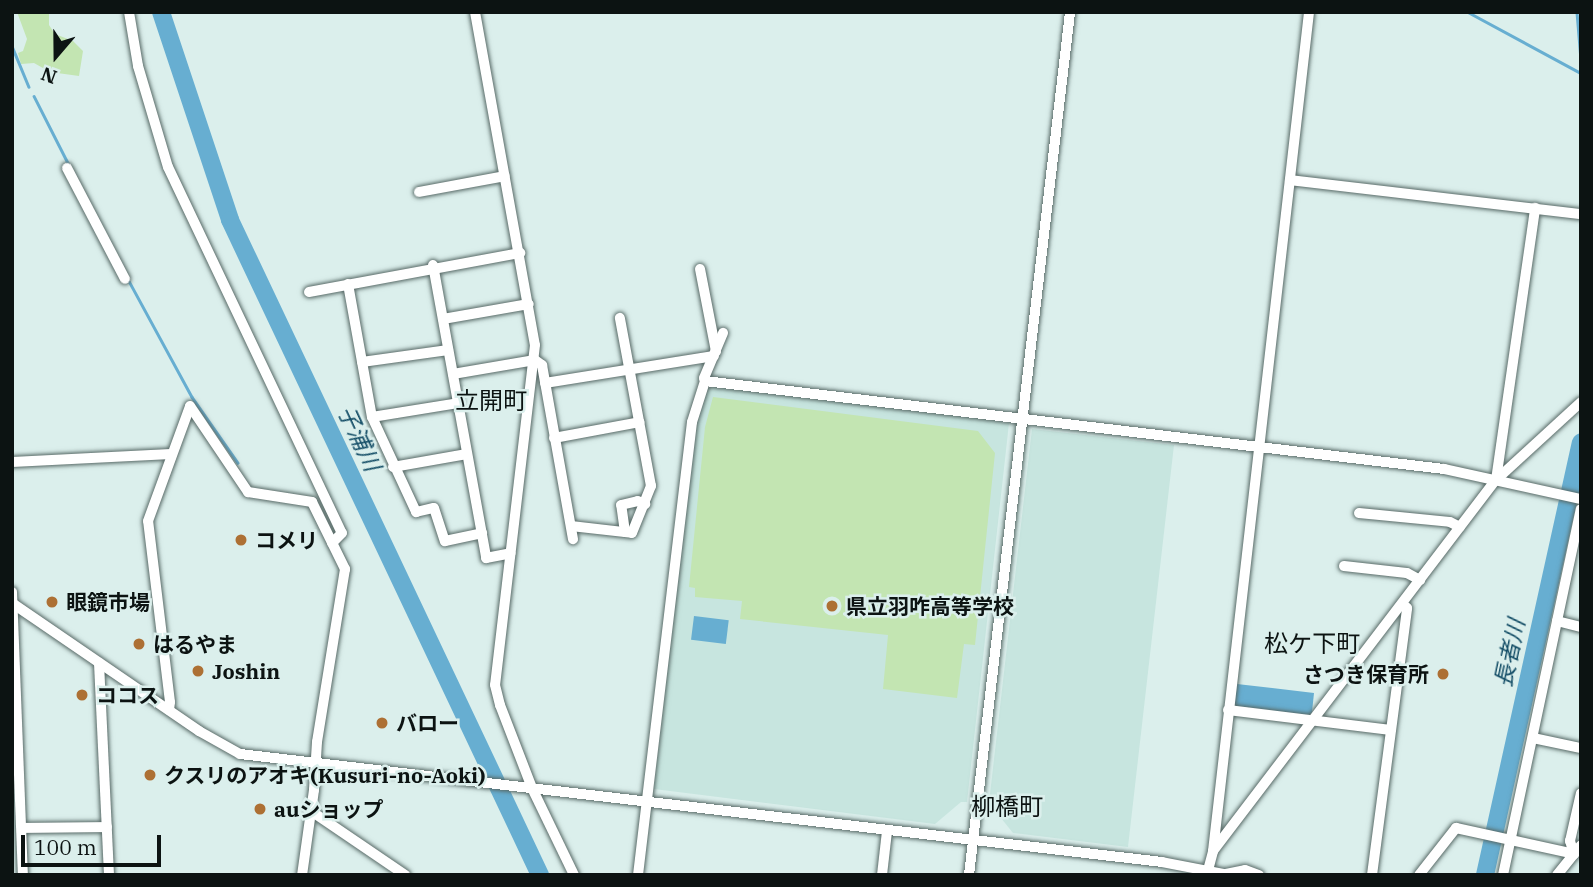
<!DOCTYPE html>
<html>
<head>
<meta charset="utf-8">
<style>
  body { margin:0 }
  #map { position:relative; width:1593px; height:887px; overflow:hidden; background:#dbefec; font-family:"IBM Plex Serif","Noto Sans JP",serif }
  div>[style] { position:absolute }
  .built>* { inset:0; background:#c7e5df }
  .green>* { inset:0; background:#c3e5b2 }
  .water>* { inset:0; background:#67aed1; transform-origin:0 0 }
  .stream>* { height:2.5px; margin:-1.25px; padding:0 1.25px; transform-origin:1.25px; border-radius:1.25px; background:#67aed1 }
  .river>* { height:18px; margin:-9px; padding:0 9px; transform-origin:9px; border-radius:9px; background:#67aed1 }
  .roads { filter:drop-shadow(0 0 2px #586a67) drop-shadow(0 0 2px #586a67) }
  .minor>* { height:10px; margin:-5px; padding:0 5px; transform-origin:5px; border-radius:5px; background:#fff }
  .dots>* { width:19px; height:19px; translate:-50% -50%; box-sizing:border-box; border:4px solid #dbefec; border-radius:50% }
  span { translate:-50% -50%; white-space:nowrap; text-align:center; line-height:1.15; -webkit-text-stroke:5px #dbefec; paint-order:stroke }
  .poi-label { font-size:21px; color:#0c1312; font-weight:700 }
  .left { translate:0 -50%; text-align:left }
  .right { translate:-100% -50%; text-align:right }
  .water-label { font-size:23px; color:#134d66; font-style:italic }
  .quarter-label { font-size:24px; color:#0c1312 }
  .frame { position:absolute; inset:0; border:14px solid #0c1312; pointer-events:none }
  .north { position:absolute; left:21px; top:21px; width:70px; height:70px; -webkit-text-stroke:5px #dbefec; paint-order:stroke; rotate:200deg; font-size:19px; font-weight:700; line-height:28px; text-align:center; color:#0c1312 }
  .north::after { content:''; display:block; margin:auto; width:24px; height:32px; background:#0c1312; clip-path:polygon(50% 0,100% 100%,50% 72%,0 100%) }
  .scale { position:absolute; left:21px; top:835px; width:140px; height:32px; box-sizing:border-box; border:4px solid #0c1312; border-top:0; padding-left:9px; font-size:21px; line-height:24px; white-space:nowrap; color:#0c1312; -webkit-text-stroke:5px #dbefec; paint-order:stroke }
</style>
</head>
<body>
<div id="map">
  <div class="built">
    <i style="clip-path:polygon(708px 385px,1001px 419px,1002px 423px,1009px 423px,967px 802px,961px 802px,935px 824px,654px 789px,696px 422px)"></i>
    <i style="clip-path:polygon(1032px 429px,1174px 445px,1128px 847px,1013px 833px,989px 803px)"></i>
  </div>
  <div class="green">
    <i style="clip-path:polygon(17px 12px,49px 12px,49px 25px,55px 34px,73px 41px,83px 51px,79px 76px,50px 72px,34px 63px,21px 64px,18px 53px,23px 51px,27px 39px)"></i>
    <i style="clip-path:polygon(713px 397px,978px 431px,995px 453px,975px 645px,964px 644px,957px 698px,883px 689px,888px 635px,740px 619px,742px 601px,695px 597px,695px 588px,689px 587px,705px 427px)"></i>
  </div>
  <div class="water">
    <i style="left:694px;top:616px;width:35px;height:24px;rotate:7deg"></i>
    <i style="clip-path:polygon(1237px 684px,1314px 693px,1312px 712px,1307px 719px,1234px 708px)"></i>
  </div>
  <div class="stream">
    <i style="left:1468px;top:12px;width:128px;rotate:28.4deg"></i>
    <i style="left:1577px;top:12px;width:48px;rotate:85.2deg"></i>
    <i style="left:12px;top:46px;width:44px;rotate:67.5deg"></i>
    <i style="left:34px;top:96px;width:77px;rotate:63.1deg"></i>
    <i style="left:129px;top:281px;width:132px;rotate:61.5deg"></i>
    <i style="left:192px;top:397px;width:80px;rotate:55.1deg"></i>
  </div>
  <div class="river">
    <i style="left:161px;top:12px;width:219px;rotate:71.6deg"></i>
    <i style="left:230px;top:220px;width:725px;rotate:64.67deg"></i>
    <i style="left:1485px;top:875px;width:443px;rotate:-77.5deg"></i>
  </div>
  <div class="roads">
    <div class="minor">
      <i style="left:129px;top:12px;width:55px;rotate:80.5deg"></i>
      <i style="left:138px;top:66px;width:105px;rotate:73.5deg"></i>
      <i style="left:168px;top:167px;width:405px;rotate:64.6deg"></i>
      <i style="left:342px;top:533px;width:14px;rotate:135deg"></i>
      <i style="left:475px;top:12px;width:338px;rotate:79.8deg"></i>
      <i style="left:535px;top:345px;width:342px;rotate:96.7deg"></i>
      <i style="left:495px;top:685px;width:21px;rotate:76deg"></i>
      <i style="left:500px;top:705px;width:89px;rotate:68.9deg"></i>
      <i style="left:532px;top:788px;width:97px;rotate:64.2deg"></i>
      <i style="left:67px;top:168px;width:125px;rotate:62.4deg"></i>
      <i style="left:1290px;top:180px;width:293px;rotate:6.7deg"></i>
      <i style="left:419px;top:192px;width:87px;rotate:-10.5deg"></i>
      <i style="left:433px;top:265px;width:298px;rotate:79.7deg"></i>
      <i style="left:486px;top:558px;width:25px;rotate:-11deg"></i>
      <i style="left:700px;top:269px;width:84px;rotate:79deg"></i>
      <i style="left:348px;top:284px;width:135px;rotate:79.8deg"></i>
      <i style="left:372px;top:417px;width:105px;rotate:65.1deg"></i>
      <i style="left:416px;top:512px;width:18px;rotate:-13deg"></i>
      <i style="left:434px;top:508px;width:35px;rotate:72deg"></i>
      <i style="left:445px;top:541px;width:38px;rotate:-12deg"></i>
      <i style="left:309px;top:292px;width:215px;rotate:-10.5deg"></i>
      <i style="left:443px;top:319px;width:87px;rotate:-9.9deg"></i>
      <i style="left:362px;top:362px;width:87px;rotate:-7.9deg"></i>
      <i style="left:453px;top:374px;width:83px;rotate:-9.7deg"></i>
      <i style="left:535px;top:360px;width:9px;rotate:36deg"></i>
      <i style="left:542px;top:365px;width:177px;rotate:79.9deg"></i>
      <i style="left:705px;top:381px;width:3px;rotate:-108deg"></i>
      <i style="left:704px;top:378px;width:49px;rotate:-67.1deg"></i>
      <i style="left:545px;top:383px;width:171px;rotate:-9.1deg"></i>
      <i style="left:372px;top:417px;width:87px;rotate:-9.2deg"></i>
      <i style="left:554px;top:438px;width:87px;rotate:-10.5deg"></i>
      <i style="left:12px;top:462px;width:159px;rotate:-2.9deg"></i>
      <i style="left:393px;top:467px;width:75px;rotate:-10deg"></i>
      <i style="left:1496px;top:480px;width:275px;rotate:-81.8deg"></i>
      <i style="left:1359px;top:513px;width:91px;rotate:5.6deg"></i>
      <i style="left:1450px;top:522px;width:11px;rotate:27deg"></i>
      <i style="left:571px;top:526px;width:61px;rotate:6.5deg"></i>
      <i style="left:632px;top:533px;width:51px;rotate:-68deg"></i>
      <i style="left:651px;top:486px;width:171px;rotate:-100.5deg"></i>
      <i style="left:625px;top:532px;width:27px;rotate:-98deg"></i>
      <i style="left:621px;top:505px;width:17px;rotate:-13deg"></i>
      <i style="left:638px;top:501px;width:8px;rotate:23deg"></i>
      <i style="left:1344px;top:566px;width:63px;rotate:6.3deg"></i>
      <i style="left:1407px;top:573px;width:15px;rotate:28deg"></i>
      <i style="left:12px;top:592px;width:283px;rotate:87.8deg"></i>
      <i style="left:12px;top:603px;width:227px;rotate:34.4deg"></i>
      <i style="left:199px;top:731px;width:47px;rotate:29.3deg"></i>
      <i style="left:240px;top:754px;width:928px;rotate:6.68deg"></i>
      <i style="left:1162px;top:862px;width:68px;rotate:11deg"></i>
      <i style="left:1557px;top:621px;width:25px;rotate:14deg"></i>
      <i style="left:99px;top:663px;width:212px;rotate:87.3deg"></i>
      <i style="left:169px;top:710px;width:8px;rotate:-83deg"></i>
      <i style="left:170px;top:702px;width:182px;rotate:-96.9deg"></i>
      <i style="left:148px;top:521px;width:122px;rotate:-69.9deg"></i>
      <i style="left:190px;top:406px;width:104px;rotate:56deg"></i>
      <i style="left:248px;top:492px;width:65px;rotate:8.9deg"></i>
      <i style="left:312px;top:502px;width:75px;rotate:63.8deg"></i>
      <i style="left:345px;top:569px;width:175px;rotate:99.2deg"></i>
      <i style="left:317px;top:742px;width:48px;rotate:93.6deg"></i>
      <i style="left:314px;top:790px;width:86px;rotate:98deg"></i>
      <i style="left:1228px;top:710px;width:164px;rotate:7deg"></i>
      <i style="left:1533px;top:738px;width:49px;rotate:11.8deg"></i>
      <i style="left:311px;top:811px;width:114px;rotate:34.2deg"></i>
      <i style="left:22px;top:828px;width:85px;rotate:-0.7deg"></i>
      <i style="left:1213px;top:851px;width:467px;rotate:-52.7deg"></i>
      <i style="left:1496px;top:480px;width:115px;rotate:-42.5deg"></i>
      <i style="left:1207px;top:874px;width:24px;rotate:-75deg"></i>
      <i style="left:1213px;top:851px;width:844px;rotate:-83.47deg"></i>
      <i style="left:1226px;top:874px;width:19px;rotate:-12deg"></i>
      <i style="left:1245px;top:870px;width:15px;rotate:20deg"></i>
      <i style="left:638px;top:875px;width:456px;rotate:-83.2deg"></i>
      <i style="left:692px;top:422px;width:43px;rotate:-72.4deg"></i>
      <i style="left:705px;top:381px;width:744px;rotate:6.79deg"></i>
      <i style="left:1444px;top:469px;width:140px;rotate:12.4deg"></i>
      <i style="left:882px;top:875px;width:44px;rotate:-83.5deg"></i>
      <i style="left:969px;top:875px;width:869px;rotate:-83.32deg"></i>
      <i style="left:1372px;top:875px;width:269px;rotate:-82.5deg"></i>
      <i style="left:1407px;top:608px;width:6px;rotate:-141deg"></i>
      <i style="left:1419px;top:875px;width:60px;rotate:-51.8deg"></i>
      <i style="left:1456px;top:828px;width:121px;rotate:12.4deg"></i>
      <i style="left:1574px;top:854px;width:14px;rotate:-107deg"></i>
      <i style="left:1570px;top:841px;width:49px;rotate:-77.1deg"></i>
      <i style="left:1503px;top:875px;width:374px;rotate:-78deg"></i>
      <i style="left:1557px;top:875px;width:38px;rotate:-51deg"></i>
    </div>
  </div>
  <div class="dots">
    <i style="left:241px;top:540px;background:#ad7034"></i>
    <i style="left:52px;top:602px;background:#ad7034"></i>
    <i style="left:832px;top:606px;background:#ad7034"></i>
    <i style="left:139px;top:644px;background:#ad7034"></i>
    <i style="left:198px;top:671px;background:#ad7034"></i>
    <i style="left:1443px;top:674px;background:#ad7034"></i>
    <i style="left:82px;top:695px;background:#ad7034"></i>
    <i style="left:382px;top:723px;background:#ad7034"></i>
    <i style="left:150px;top:775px;background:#ad7034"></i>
    <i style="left:260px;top:809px;background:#ad7034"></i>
  </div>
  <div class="poi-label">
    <span class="left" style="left:255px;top:540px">コメリ</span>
    <span class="left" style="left:66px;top:602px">眼鏡市場</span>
    <span class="left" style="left:846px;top:606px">県立羽咋高等学校</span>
    <span class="left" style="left:153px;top:644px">はるやま</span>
    <span class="left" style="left:212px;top:671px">Joshin</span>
    <span class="right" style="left:1429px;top:674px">さつき保育所</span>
    <span class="left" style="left:96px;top:695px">ココス</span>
    <span class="left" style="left:396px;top:723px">バロー</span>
    <span class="left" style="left:164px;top:775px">クスリのアオキ(Kusuri-no-Aoki)</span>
    <span class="left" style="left:274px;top:809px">auショップ</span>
  </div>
  <div class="water-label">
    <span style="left:360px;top:438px;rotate:65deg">子浦川</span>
    <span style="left:1509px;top:653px;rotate:-78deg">長者川</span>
  </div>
  <div class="quarter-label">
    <span style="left:491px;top:401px">立開町</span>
    <span style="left:1312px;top:644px">松ケ下町</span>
    <span style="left:1007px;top:807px">柳橋町</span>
  </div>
  <div class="frame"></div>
  <div class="north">N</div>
  <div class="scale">100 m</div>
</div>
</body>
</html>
